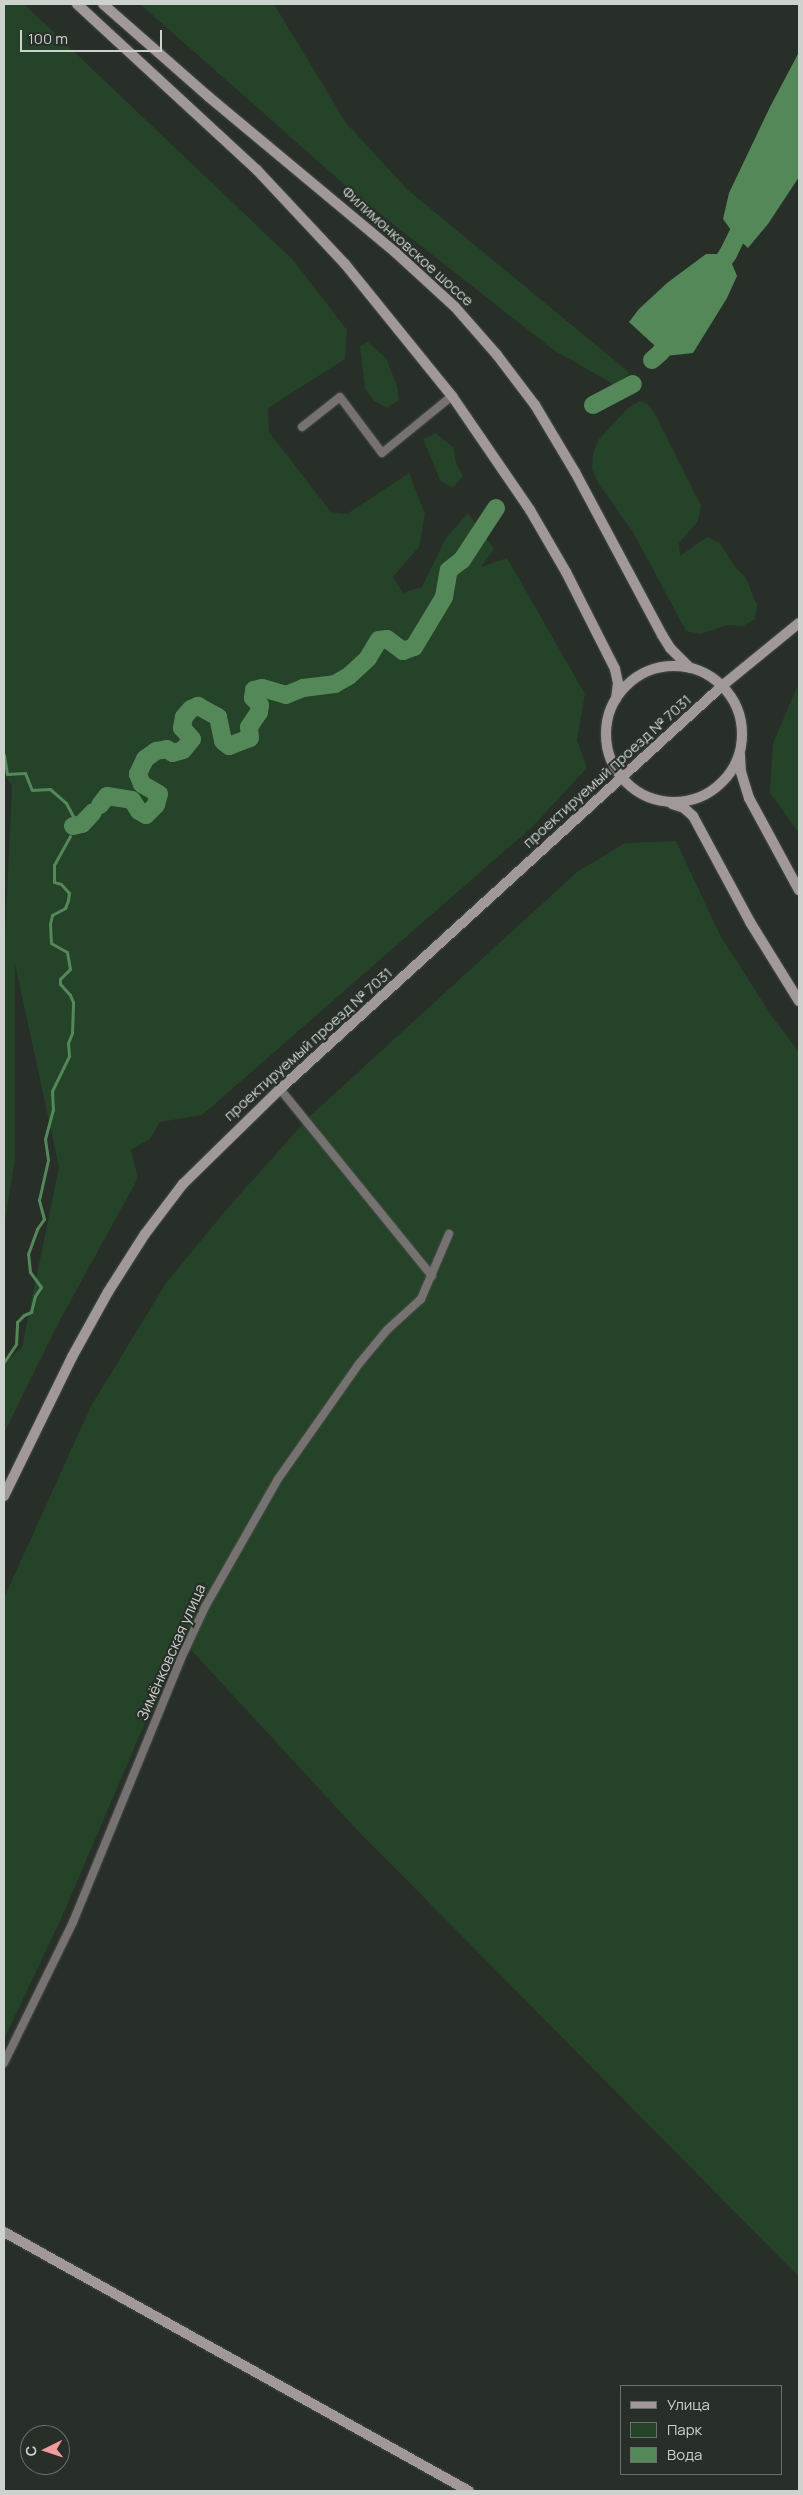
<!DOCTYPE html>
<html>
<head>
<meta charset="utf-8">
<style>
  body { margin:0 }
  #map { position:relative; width:803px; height:2495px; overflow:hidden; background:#282e28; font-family:Manrope,sans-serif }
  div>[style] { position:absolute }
  .green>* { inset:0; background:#254328 }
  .water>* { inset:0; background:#548859 }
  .stream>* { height:3px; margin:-1.5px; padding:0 1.5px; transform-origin:1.5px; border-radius:1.5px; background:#548859 }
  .river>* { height:18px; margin:-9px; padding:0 9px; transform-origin:9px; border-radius:9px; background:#548859 }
  .roads { filter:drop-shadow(0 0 1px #464c46) drop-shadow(0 0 1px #464c46) }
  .street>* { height:8px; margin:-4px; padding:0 4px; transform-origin:4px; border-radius:4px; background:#777272 }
  .secondary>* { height:10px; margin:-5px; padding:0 5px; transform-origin:5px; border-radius:5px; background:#a19999 }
  .secondary>.ring { margin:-5px; padding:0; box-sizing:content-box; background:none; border:10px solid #a19999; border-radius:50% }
  span { translate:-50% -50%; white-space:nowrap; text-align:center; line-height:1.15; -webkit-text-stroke:4px #282e28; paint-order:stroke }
  .street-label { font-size:15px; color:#ced2ce }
  .frame { position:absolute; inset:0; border:5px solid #ced2ce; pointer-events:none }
  .legend { position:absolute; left:620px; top:2385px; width:162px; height:90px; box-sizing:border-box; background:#282e28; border:1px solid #6a706a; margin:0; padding:6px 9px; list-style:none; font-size:15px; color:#ced2ce }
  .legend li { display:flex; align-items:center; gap:10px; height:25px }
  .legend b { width:25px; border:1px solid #6a706a }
  .north { position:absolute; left:20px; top:2425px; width:50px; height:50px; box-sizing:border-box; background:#282e28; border:1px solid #6a706a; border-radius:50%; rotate:266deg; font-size:14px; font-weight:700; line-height:20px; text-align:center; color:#ced2ce }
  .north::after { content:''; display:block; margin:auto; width:18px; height:22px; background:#f49b9f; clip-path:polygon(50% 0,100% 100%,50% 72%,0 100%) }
  .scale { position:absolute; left:20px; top:30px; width:142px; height:22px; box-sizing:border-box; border:2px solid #ced2ce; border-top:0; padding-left:6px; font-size:15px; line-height:18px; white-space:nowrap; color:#ced2ce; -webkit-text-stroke:4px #282e28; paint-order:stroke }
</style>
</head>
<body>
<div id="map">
  <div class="green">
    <i style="clip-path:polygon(4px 4px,24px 4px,293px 260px,347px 330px,345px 359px,268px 408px,269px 432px,331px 512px,347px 514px,409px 473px,425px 514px,419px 547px,393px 577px,403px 593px,422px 587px,446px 538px,468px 513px,494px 549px,481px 567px,507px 558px,585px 694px,577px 740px,587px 768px,531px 828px,202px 1115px,160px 1122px,150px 1139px,131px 1150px,138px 1178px,59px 1322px,4px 1433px,4px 1363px,22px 1347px,59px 1167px,15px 964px,15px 1159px,4px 1228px,4px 958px,12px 786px,4px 774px)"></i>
    <i style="clip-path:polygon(140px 4px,274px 4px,346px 123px,408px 190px,630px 373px,615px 385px,555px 351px,356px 195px)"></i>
    <i style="clip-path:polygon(368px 342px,386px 358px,397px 386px,399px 400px,387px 408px,374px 401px,365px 389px,360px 346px)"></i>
    <i style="clip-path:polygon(640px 401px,648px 404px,654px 412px,701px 506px,698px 521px,679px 543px,680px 556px,707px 537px,720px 543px,736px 568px,746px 578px,757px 605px,755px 619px,743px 626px,728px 625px,700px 634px,686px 631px,633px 532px,598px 483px,592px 469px,593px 453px,599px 439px,628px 408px)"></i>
    <i style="clip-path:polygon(436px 433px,454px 448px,456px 463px,463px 476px,453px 488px,440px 480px,423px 439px)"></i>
    <i style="clip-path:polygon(797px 687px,799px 703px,799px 833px,770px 793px,773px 743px)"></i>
    <i style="clip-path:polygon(676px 841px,720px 935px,771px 1015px,799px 1052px,799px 2277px,359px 1832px,181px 1639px,61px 1919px,4px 2039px,4px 1598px,91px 1406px,166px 1283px,226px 1210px,309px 1117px,577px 872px,625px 843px)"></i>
  </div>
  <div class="water">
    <i style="clip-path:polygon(799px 52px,799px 177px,768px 224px,748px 248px,736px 237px,723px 219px,729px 193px,770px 107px)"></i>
    <i style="clip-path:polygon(706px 254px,728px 254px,737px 276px,727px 298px,693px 353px,666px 356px,629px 322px,639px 309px,667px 283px)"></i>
  </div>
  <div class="stream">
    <i style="left:4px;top:755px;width:19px;rotate:81deg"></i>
    <i style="left:7px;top:774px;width:18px;rotate:-3deg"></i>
    <i style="left:25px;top:773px;width:18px;rotate:68deg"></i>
    <i style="left:32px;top:790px;width:18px;rotate:-3deg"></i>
    <i style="left:50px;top:789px;width:21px;rotate:41deg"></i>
    <i style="left:66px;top:803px;width:15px;rotate:62deg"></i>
    <i style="left:73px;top:816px;width:12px;rotate:90deg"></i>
    <i style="left:4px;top:1362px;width:22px;rotate:-56deg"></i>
    <i style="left:16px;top:1344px;width:22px;rotate:-87deg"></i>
    <i style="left:17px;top:1322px;width:10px;rotate:-45deg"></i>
    <i style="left:24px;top:1315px;width:8px;rotate:-23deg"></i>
    <i style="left:31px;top:1312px;width:16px;rotate:-76deg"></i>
    <i style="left:35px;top:1296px;width:11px;rotate:-56deg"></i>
    <i style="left:41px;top:1287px;width:19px;rotate:-126deg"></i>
    <i style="left:30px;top:1272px;width:18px;rotate:-96deg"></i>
    <i style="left:28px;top:1254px;width:27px;rotate:-70deg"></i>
    <i style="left:37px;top:1229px;width:12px;rotate:-55deg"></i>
    <i style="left:44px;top:1219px;width:20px;rotate:-105deg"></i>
    <i style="left:39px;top:1200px;width:41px;rotate:-77.3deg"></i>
    <i style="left:48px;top:1160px;width:21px;rotate:-98deg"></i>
    <i style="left:45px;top:1139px;width:30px;rotate:-75deg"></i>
    <i style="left:53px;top:1110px;width:19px;rotate:-93deg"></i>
    <i style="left:52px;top:1091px;width:39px;rotate:-64deg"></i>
    <i style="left:69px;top:1056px;width:13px;rotate:-94deg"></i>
    <i style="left:68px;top:1043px;width:11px;rotate:-68deg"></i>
    <i style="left:72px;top:1033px;width:31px;rotate:-88deg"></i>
    <i style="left:73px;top:1002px;width:8px;rotate:-113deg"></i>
    <i style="left:70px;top:995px;width:15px;rotate:-132deg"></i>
    <i style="left:60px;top:984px;width:5px;rotate:-90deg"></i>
    <i style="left:60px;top:979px;width:14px;rotate:-45deg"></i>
    <i style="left:70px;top:969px;width:17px;rotate:-100deg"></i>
    <i style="left:67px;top:952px;width:18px;rotate:-151deg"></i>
    <i style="left:51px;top:943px;width:19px;rotate:-93deg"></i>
    <i style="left:50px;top:924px;width:9px;rotate:-77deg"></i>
    <i style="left:52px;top:915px;width:15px;rotate:-28deg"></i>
    <i style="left:65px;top:908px;width:9px;rotate:-69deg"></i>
    <i style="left:68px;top:900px;width:7px;rotate:-82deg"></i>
    <i style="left:69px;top:893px;width:12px;rotate:-132deg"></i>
    <i style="left:61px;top:884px;width:7px;rotate:-164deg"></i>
    <i style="left:54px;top:882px;width:17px;rotate:-90deg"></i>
    <i style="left:54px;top:865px;width:33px;rotate:-61deg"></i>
  </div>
  <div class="river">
    <i style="left:715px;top:273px;width:23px;rotate:-56deg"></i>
    <i style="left:728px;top:254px;width:41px;rotate:-64.1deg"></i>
    <i style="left:652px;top:360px;width:11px;rotate:-41deg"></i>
    <i style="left:660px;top:353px;width:24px;rotate:-54deg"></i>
    <i style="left:593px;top:405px;width:45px;rotate:-27.7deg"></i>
    <i style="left:100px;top:805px;width:11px;rotate:-52deg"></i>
    <i style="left:107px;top:796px;width:25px;rotate:9deg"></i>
    <i style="left:132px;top:800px;width:13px;rotate:58deg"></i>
    <i style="left:139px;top:811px;width:8px;rotate:30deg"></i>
    <i style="left:146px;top:815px;width:14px;rotate:-45deg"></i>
    <i style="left:156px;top:805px;width:11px;rotate:-75deg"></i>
    <i style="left:159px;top:794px;width:20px;rotate:-150deg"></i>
    <i style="left:142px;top:784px;width:11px;rotate:-112deg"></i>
    <i style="left:138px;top:774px;width:17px;rotate:-65deg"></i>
    <i style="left:145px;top:759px;width:14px;rotate:-36deg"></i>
    <i style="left:156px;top:751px;width:11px;rotate:-10deg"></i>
    <i style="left:167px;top:749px;width:7px;rotate:34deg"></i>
    <i style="left:173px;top:753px;width:10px;rotate:-17deg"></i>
    <i style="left:183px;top:750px;width:14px;rotate:-51deg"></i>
    <i style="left:192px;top:739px;width:15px;rotate:-132deg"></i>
    <i style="left:182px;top:728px;width:11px;rotate:-80deg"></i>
    <i style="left:184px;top:717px;width:11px;rotate:-49deg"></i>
    <i style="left:191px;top:709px;width:8px;rotate:-23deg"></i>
    <i style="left:198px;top:706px;width:23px;rotate:29deg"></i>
    <i style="left:218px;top:717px;width:25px;rotate:78deg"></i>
    <i style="left:223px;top:741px;width:8px;rotate:40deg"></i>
    <i style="left:229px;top:746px;width:22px;rotate:-21deg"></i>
    <i style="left:250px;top:738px;width:11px;rotate:-95deg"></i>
    <i style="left:249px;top:727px;width:18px;rotate:-56deg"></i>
    <i style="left:259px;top:712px;width:7px;rotate:-82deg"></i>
    <i style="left:260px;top:705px;width:10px;rotate:-135deg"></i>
    <i style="left:253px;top:698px;width:8px;rotate:-83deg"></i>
    <i style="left:254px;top:690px;width:8px;rotate:-14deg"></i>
    <i style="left:262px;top:688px;width:25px;rotate:16deg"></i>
    <i style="left:286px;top:695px;width:18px;rotate:-22deg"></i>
    <i style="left:303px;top:688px;width:32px;rotate:-7deg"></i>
    <i style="left:335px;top:684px;width:16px;rotate:-30deg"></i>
    <i style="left:349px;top:676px;width:26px;rotate:-43deg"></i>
    <i style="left:368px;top:658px;width:21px;rotate:-59deg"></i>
    <i style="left:379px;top:640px;width:8px;rotate:-7deg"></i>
    <i style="left:387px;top:639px;width:20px;rotate:37deg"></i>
    <i style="left:403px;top:651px;width:12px;rotate:-20deg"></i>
    <i style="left:414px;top:647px;width:58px;rotate:-59deg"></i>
    <i style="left:444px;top:597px;width:27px;rotate:-80deg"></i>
    <i style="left:449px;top:570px;width:16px;rotate:-38deg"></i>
    <i style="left:462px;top:560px;width:62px;rotate:-56.8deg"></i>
    <i style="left:73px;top:826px;width:9px;rotate:-13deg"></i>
    <i style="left:82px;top:824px;width:16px;rotate:-47deg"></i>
  </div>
  <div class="roads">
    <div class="street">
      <i style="left:302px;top:427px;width:48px;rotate:-38.3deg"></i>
      <i style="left:340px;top:397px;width:70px;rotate:53.1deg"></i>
      <i style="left:382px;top:453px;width:90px;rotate:-39.2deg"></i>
      <i style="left:280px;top:1089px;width:241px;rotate:50.9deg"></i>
      <i style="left:4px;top:2063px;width:157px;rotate:-63.9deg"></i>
      <i style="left:73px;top:1922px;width:292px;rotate:-67.7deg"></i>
      <i style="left:184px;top:1652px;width:50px;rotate:-65deg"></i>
      <i style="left:205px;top:1607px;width:147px;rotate:-60.3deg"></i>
      <i style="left:278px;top:1479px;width:139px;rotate:-54.9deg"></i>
      <i style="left:358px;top:1365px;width:45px;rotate:-50.4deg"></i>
      <i style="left:387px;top:1330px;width:46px;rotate:-42.4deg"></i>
      <i style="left:421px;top:1299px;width:71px;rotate:-66.7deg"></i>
    </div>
    <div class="secondary">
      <i style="left:77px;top:4px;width:245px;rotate:42.7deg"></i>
      <i style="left:257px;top:170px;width:129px;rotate:46.9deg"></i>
      <i style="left:345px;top:264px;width:170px;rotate:51deg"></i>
      <i style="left:452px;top:396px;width:138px;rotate:55.6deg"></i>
      <i style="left:530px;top:510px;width:72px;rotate:59.9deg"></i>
      <i style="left:566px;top:572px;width:109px;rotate:63.2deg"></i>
      <i style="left:615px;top:669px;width:14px;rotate:78deg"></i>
      <i style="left:618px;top:683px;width:16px;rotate:97deg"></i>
      <i style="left:103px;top:4px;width:141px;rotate:41.3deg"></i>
      <i style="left:209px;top:97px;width:242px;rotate:39.8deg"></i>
      <i style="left:395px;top:252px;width:81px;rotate:42.5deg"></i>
      <i style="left:455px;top:307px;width:64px;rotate:48.8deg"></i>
      <i style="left:497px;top:355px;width:63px;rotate:52.8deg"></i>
      <i style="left:535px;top:405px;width:78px;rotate:59.2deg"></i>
      <i style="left:575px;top:472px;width:185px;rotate:61.9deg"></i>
      <i style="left:662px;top:635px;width:15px;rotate:58deg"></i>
      <i style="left:670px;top:648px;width:28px;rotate:45deg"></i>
      <i class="ring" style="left:606px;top:666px;width:126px;height:126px"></i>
      <i style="left:740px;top:755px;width:17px;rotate:87deg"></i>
      <i style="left:741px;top:772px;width:27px;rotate:73deg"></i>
      <i style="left:749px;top:798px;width:105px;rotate:61.5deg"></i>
      <i style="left:672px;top:804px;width:13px;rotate:18deg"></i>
      <i style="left:684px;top:808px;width:12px;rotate:42deg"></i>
      <i style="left:693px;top:816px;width:120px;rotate:61.7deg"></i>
      <i style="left:750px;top:922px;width:93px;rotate:58.2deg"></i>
      <i style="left:4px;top:1496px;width:155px;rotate:-63.9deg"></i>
      <i style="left:72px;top:1357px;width:74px;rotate:-61deg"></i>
      <i style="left:108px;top:1292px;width:69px;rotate:-57.5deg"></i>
      <i style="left:145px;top:1234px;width:63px;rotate:-52.8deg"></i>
      <i style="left:183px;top:1184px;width:136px;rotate:-44.4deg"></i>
      <i style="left:280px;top:1089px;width:598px;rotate:-42.36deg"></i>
      <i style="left:722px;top:686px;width:99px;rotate:-39.3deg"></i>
      <i style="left:4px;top:2232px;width:532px;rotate:29.12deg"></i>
    </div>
  </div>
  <div class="street-label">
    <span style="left:408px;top:246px;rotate:42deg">Филимонковское шоссе</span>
    <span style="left:607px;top:771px;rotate:-42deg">проектируемый проезд № 7031</span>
    <span style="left:308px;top:1044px;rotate:-42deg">проектируемый проезд № 7031</span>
    <span style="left:171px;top:1652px;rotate:-66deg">Зимёнковская улица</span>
  </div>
  <div class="frame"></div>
  <ul class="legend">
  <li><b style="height:6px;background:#a19999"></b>Улица</li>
  <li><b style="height:14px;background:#254328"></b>Парк</li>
  <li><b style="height:14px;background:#548859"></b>Вода</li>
  </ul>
  <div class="north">С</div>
  <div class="scale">100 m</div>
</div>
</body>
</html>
